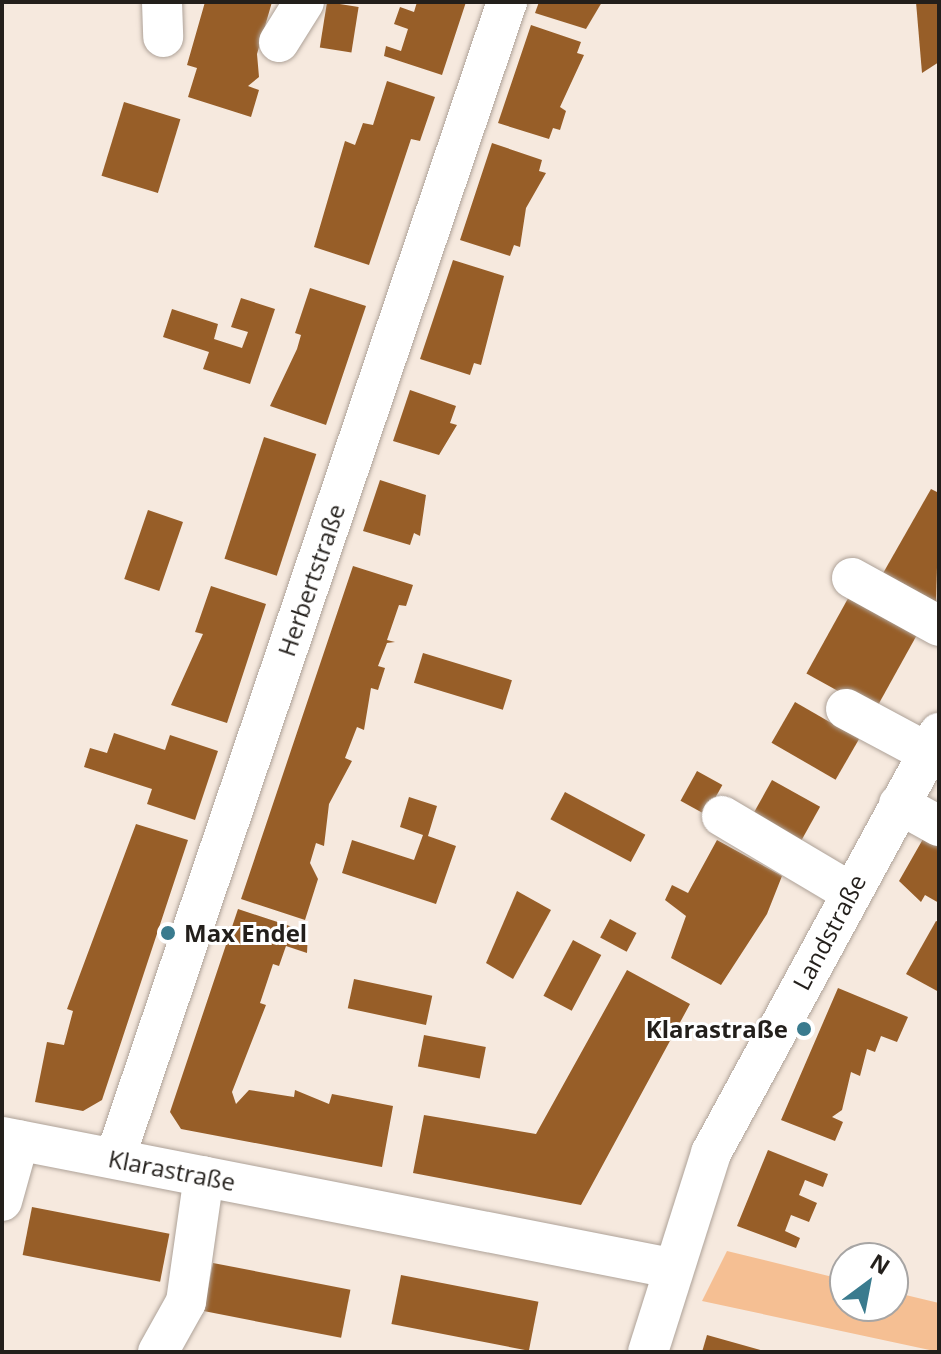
<!DOCTYPE html>
<html>
<head>
<meta charset="utf-8">
<style>
  body { margin:0 }
  #map { position:relative; width:941px; height:1354px; overflow:hidden; background:#f6e9de; font-family:"Open Sans",sans-serif }
  div>[style] { position:absolute }
  .green>* { inset:0; background:#f5bf93 }
  .building>* { inset:0; background:#975e28; transform-origin:0 0 }
  .roads { filter:drop-shadow(0 0 2px #aea298) drop-shadow(0 0 2px #aea298) }
  .minor>* { height:40px; margin:-20px; padding:0 20px; transform-origin:20px; border-radius:20px; background:#fff }
  .dots>* { width:22px; height:22px; translate:-50% -50%; box-sizing:border-box; border:4px solid #fff; border-radius:50% }
  span { translate:-50% -50%; white-space:nowrap; text-align:center; line-height:1.15; -webkit-text-stroke:6px #fff; paint-order:stroke }
  .street-label { font-size:24px; color:#231f1b }
  .poi-label { font-size:24px; color:#231f1b; font-weight:700 }
  .left { translate:0 -50%; text-align:left }
  .right { translate:-100% -50%; text-align:right }
  .frame { position:absolute; inset:0; border:4px solid #231f1b; pointer-events:none }
  .north { position:absolute; left:829px; top:1242px; width:80px; height:80px; box-sizing:border-box; background:#fff; border:2px solid #a7a5a4; border-radius:50%; rotate:32deg; font-size:22px; font-weight:700; line-height:32px; text-align:center; color:#231f1b }
  .north::after { content:''; display:block; margin:auto; width:28px; height:36px; background:#3a7b8e; clip-path:polygon(50% 0,100% 100%,50% 72%,0 100%) }
</style>
</head>
<body>
<div id="map">
  <div class="green">
    <i style="clip-path:polygon(727px 1251px,845px 1280px,845px 1306px,893px 1306px,893px 1292px,939px 1303px,939px 1352px,702px 1301px)"></i>
  </div>
  <div class="building">
    <i style="clip-path:polygon(205px 2px,272px 2px,257px 54px,259px 77px,248px 86px,259px 90px,251px 117px,188px 97px,197px 68px,187px 65px)"></i>
    <i style="left:327px;top:2px;width:32px;height:46px;rotate:9deg"></i>
    <i style="clip-path:polygon(417px 2px,466px 2px,442px 75px,384px 56px,386px 46px,401px 51px,408px 29px,394px 24px,400px 7px,414px 12px)"></i>
    <i style="clip-path:polygon(539px 2px,602px 2px,586px 29px,535px 13px)"></i>
    <i style="clip-path:polygon(916px 2px,939px 2px,939px 62px,922px 73px)"></i>
    <i style="clip-path:polygon(531px 25px,581px 42px,577px 53px,584px 55px,560px 107px,566px 111px,560px 130px,553px 128px,549px 139px,498px 123px)"></i>
    <i style="clip-path:polygon(387px 81px,435px 97px,420px 141px,411px 139px,369px 265px,314px 247px,345px 141px,355px 145px,363px 123px,373px 125px)"></i>
    <i style="left:124px;top:102px;width:59px;height:77px;rotate:17deg"></i>
    <i style="clip-path:polygon(492px 143px,542px 160px,539px 171px,546px 173px,526px 208px,520px 247px,514px 245px,510px 256px,460px 240px)"></i>
    <i style="clip-path:polygon(453px 260px,504px 276px,481px 365px,474px 363px,470px 375px,420px 359px)"></i>
    <i style="clip-path:polygon(310px 288px,366px 306px,326px 425px,270px 406px,297px 349px,301px 335px,295px 333px)"></i>
    <i style="clip-path:polygon(241px 298px,275px 309px,250px 384px,203px 369px,209px 352px,163px 337px,172px 309px,218px 324px,214px 339px,242px 348px,248px 332px,231px 327px)"></i>
    <i style="clip-path:polygon(410px 390px,456px 406px,450px 423px,457px 425px,439px 455px,393px 441px)"></i>
    <i style="left:264px;top:437px;width:55px;height:128px;rotate:18deg"></i>
    <i style="clip-path:polygon(380px 480px,426px 495px,420px 536px,414px 533px,410px 545px,363px 531px)"></i>
    <i style="clip-path:polygon(931px 489px,939px 493px,936px 605px,882px 575px)"></i>
    <i style="left:148px;top:510px;width:37px;height:73px;rotate:19deg"></i>
    <i style="clip-path:polygon(353px 566px,413px 585px,406px 606px,399px 605px,387px 640px,395px 642px,387px 643px,378px 666px,385px 668px,378px 690px,371px 688px,364px 730px,357px 727px,345px 758px,352px 761px,329px 804px,324px 846px,316px 843px,310px 863px,318px 879px,305px 920px,241px 899px)"></i>
    <i style="clip-path:polygon(211px 586px,266px 604px,227px 723px,171px 705px,203px 634px,195px 632px)"></i>
    <i style="left:851px;top:593px;width:78px;height:92px;rotate:29deg"></i>
    <i style="left:423px;top:653px;width:93px;height:31px;rotate:17deg"></i>
    <i style="left:795px;top:702px;width:74px;height:47px;rotate:30deg"></i>
    <i style="clip-path:polygon(114px 733px,165px 750px,170px 735px,218px 751px,195px 820px,147px 804px,152px 789px,84px 767px,90px 748px,107px 753px)"></i>
    <i style="left:697px;top:771px;width:29px;height:34px;rotate:29deg"></i>
    <i style="left:772px;top:780px;width:55px;height:47px;rotate:29deg"></i>
    <i style="left:565px;top:792px;width:91px;height:31px;rotate:28deg"></i>
    <i style="clip-path:polygon(409px 797px,437px 806px,428px 836px,456px 846px,436px 904px,342px 873px,352px 840px,414px 860px,423px 835px,400px 827px)"></i>
    <i style="clip-path:polygon(136px 824px,188px 840px,102px 1100px,83px 1111px,35px 1102px,47px 1042px,64px 1045px,73px 1011px,67px 1009px)"></i>
    <i style="clip-path:polygon(923px 839px,939px 847px,939px 903px,925px 895px,921px 902px,899px 881px)"></i>
    <i style="clip-path:polygon(717px 840px,782px 876px,767px 914px,721px 985px,671px 958px,686px 916px,665px 900px,672px 885px,688px 893px)"></i>
    <i style="clip-path:polygon(517px 891px,551px 910px,513px 979px,486px 963px)"></i>
    <i style="clip-path:polygon(238px 909px,308px 932px,307px 953px,286px 946px,279px 966px,273px 964px,260px 1003px,266px 1005px,232px 1092px,236px 1104px,249px 1090px,294px 1097px,295px 1090px,329px 1104px,332px 1094px,393px 1106px,382px 1167px,181px 1129px,170px 1112px)"></i>
    <i style="left:610px;top:919px;width:30px;height:21px;rotate:28deg"></i>
    <i style="clip-path:polygon(936px 921px,939px 922px,939px 992px,906px 974px)"></i>
    <i style="left:573px;top:940px;width:32px;height:63px;rotate:28deg"></i>
    <i style="clip-path:polygon(627px 970px,690px 1004px,581px 1205px,413px 1173px,424px 1115px,536px 1134px)"></i>
    <i style="left:354px;top:979px;width:80px;height:30px;rotate:12deg"></i>
    <i style="clip-path:polygon(838px 988px,908px 1017px,897px 1042px,881px 1036px,875px 1052px,867px 1049px,860px 1076px,851px 1072px,842px 1110px,832px 1117px,843px 1122px,835px 1141px,781px 1120px)"></i>
    <i style="left:424px;top:1035px;width:63px;height:32px;rotate:11deg"></i>
    <i style="clip-path:polygon(768px 1150px,828px 1174px,823px 1187px,805px 1180px,799px 1195px,817px 1203px,809px 1222px,791px 1215px,785px 1231px,800px 1238px,796px 1248px,737px 1226px)"></i>
    <i style="left:32px;top:1207px;width:140px;height:49px;rotate:11deg"></i>
    <i style="left:213px;top:1263px;width:140px;height:49px;rotate:11deg"></i>
    <i style="left:401px;top:1275px;width:140px;height:50px;rotate:11deg"></i>
    <i style="clip-path:polygon(707px 1335px,764px 1351px,764px 1352px,702px 1352px)"></i>
  </div>
  <div class="roads">
    <div class="minor">
      <i style="left:162px;top:2px;width:35px;rotate:88deg"></i>
      <i style="left:279px;top:42px;width:47px;rotate:-58deg"></i>
      <i style="left:852px;top:578px;width:99px;rotate:28.9deg"></i>
      <i style="left:846px;top:709px;width:93px;rotate:28.2deg"></i>
      <i style="left:899px;top:804px;width:46px;rotate:28.8deg"></i>
      <i style="left:722px;top:816px;width:149px;rotate:30.7deg"></i>
      <i style="left:2px;top:1137px;width:682px;rotate:11.08deg"></i>
      <i style="left:115px;top:1158px;width:1221px;rotate:-71.27deg"></i>
      <i style="left:2px;top:1201px;width:63px;rotate:-74.4deg"></i>
      <i style="left:158px;top:1352px;width:57px;rotate:-60.8deg"></i>
      <i style="left:186px;top:1302px;width:127px;rotate:-81.9deg"></i>
      <i style="left:648px;top:1352px;width:209px;rotate:-72.4deg"></i>
      <i style="left:711px;top:1153px;width:478px;rotate:-61.5deg"></i>
    </div>
  </div>
  <div class="dots">
    <i style="left:168px;top:933px;background:#3a7b8e"></i>
    <i style="left:804px;top:1029px;background:#3a7b8e"></i>
  </div>
  <div class="street-label">
    <span style="left:311px;top:580px;rotate:-71deg">Herbertstraße</span>
    <span style="left:829px;top:932px;rotate:-62deg">Landstraße</span>
    <span style="left:172px;top:1170px;rotate:11deg">Klarastraße</span>
  </div>
  <div class="poi-label">
    <span class="left" style="left:184px;top:933px">Max Endel</span>
    <span class="right" style="left:788px;top:1029px">Klarastraße</span>
  </div>
  <div class="frame"></div>
  <div class="north">N</div>
</div>
</body>
</html>
